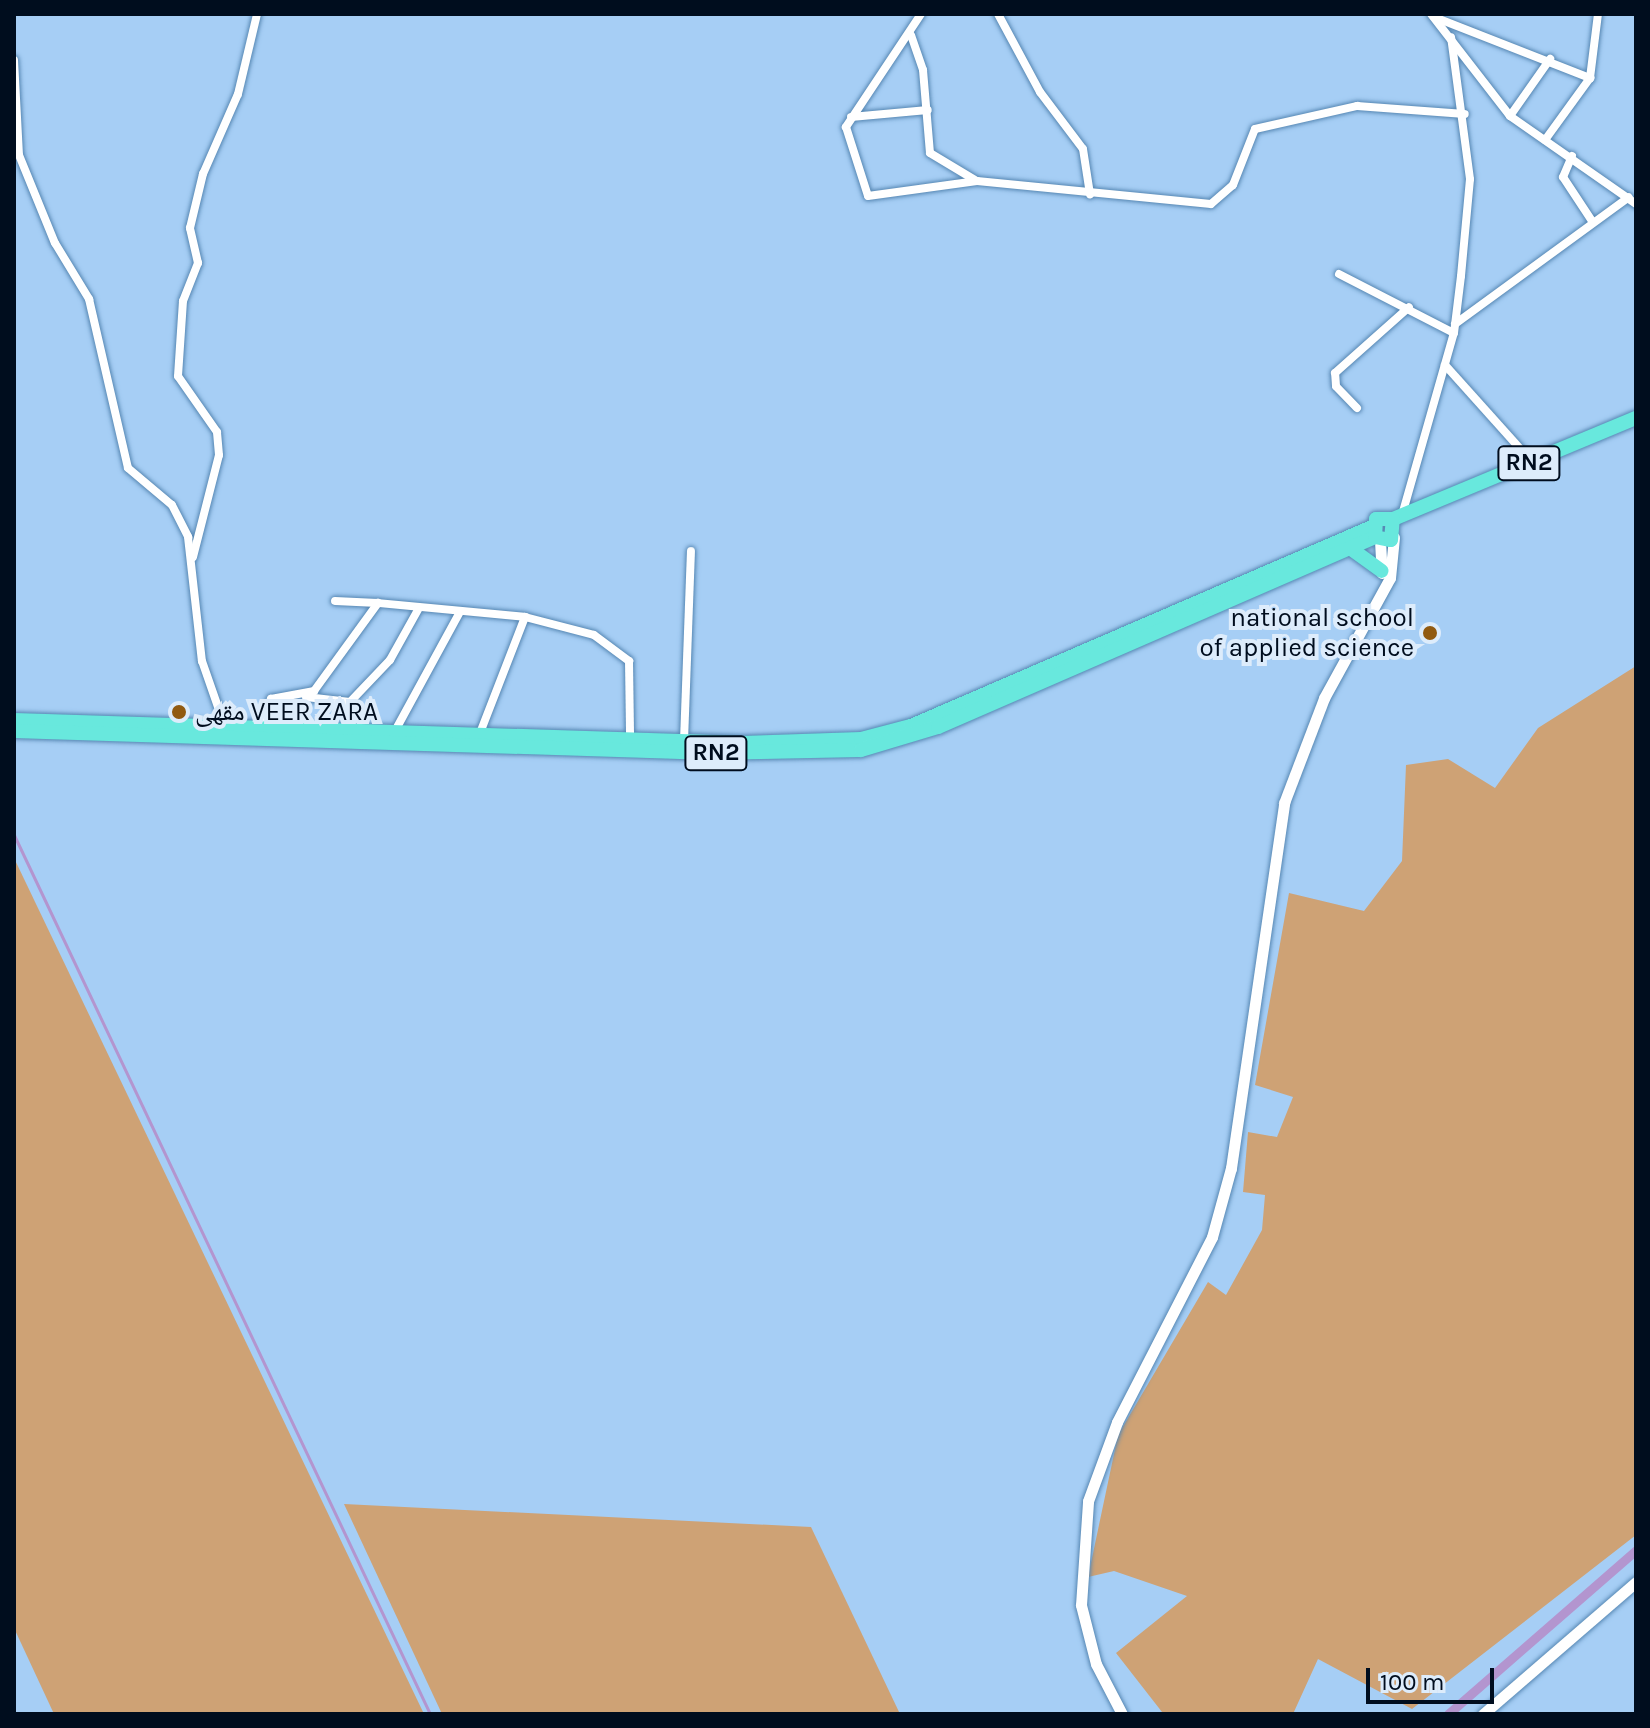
<!DOCTYPE html>
<html>
<head>
<meta charset="utf-8">
<style>
  body { margin:0 }
  #map { position:relative; width:1650px; height:1728px; overflow:hidden; background:#a6cef5; font-family:Karla,"Noto Naskh Arabic",sans-serif }
  div>[style] { position:absolute }
  .green>* { inset:0; background:#cea275 }
  .stream>* { height:3px; margin:-1.5px; padding:0 1.5px; transform-origin:1.5px; border-radius:1.5px; background:#b395cf }
  .canal>* { height:9px; margin:-4.5px; padding:0 4.5px; transform-origin:4.5px; border-radius:4.5px; background:#b395cf }
  .roads { filter:drop-shadow(0 0 2px #5687b3) drop-shadow(0 0 2px #5687b3) }
  .street>* { height:8px; margin:-4px; padding:0 4px; transform-origin:4px; border-radius:4px; background:#fff }
  .secondary>* { height:11px; margin:-5.5px; padding:0 5.5px; transform-origin:5.5px; border-radius:5.5px; background:#fff }
  .highway>* { height:14px; margin:-7px; padding:0 7px; transform-origin:7px; border-radius:7px; background:#68e8dd }
  .dots>* { width:22px; height:22px; translate:-50% -50%; box-sizing:border-box; border:4px solid #ddecfb; border-radius:50% }
  span { translate:-50% -50%; white-space:nowrap; text-align:center; line-height:1.15; -webkit-text-stroke:8px #ddecfb; paint-order:stroke }
  .shield-label span { padding:2px 6px; background:#ddecfb; border:2px solid; border-radius:6px; -webkit-text-stroke-width:0 }
  .shield-label { font-size:24px; color:#000d1e; font-weight:700 }
  .poi-label { font-size:26px; color:#000d1e }
  .right { translate:-100% -50%; text-align:right }
  .left { translate:0 -50%; text-align:left }
  .frame { position:absolute; inset:0; border:16px solid #000d1e; pointer-events:none }
  .scale { position:absolute; left:1366px; top:1668px; width:128px; height:36px; box-sizing:border-box; border:4px solid #000d1e; border-top:0; padding-left:10px; font-size:24px; line-height:28px; white-space:nowrap; color:#000d1e; -webkit-text-stroke:6px #ddecfb; paint-order:stroke }
</style>
</head>
<body>
<div id="map">
  <div class="green">
    <i style="clip-path:polygon(1636px 666px,1636px 1535px,1412px 1709px,1318px 1659px,1293px 1714px,1162px 1712px,1116px 1653px,1187px 1596px,1114px 1571px,1088px 1577px,1118px 1435px,1208px 1282px,1226px 1295px,1262px 1230px,1265px 1195px,1243px 1192px,1248px 1132px,1277px 1137px,1293px 1097px,1255px 1085px,1289px 893px,1364px 911px,1402px 861px,1406px 765px,1448px 759px,1495px 788px,1538px 728px)"></i>
    <i style="clip-path:polygon(14px 858px,424px 1714px,54px 1714px,14px 1628px)"></i>
    <i style="clip-path:polygon(344px 1504px,811px 1527px,900px 1714px,442px 1714px)"></i>
  </div>
  <div class="stream">
    <i style="left:14px;top:835px;width:972px;rotate:64.67deg"></i>
  </div>
  <div class="canal">
    <i style="left:1448px;top:1714px;width:249px;rotate:-41.1deg"></i>
  </div>
  <div class="roads">
    <div class="street">
      <i style="left:921px;top:14px;width:136px;rotate:123.6deg"></i>
      <i style="left:846px;top:127px;width:72px;rotate:72.3deg"></i>
      <i style="left:868px;top:196px;width:110px;rotate:-7.8deg"></i>
      <i style="left:977px;top:181px;width:235px;rotate:5.6deg"></i>
      <i style="left:1211px;top:204px;width:29px;rotate:-41deg"></i>
      <i style="left:1233px;top:185px;width:60px;rotate:-68.6deg"></i>
      <i style="left:1255px;top:129px;width:105px;rotate:-12.7deg"></i>
      <i style="left:1357px;top:106px;width:108px;rotate:4.2deg"></i>
      <i style="left:998px;top:14px;width:89px;rotate:61.7deg"></i>
      <i style="left:1040px;top:92px;width:71px;rotate:53deg"></i>
      <i style="left:1083px;top:149px;width:46px;rotate:81.2deg"></i>
      <i style="left:1431px;top:14px;width:129px;rotate:52.2deg"></i>
      <i style="left:1510px;top:116px;width:154px;rotate:34.9deg"></i>
      <i style="left:1434px;top:17px;width:168px;rotate:21.4deg"></i>
      <i style="left:911px;top:35px;width:37px;rotate:71deg"></i>
      <i style="left:923px;top:70px;width:83px;rotate:85.2deg"></i>
      <i style="left:930px;top:153px;width:52px;rotate:31deg"></i>
      <i style="left:14px;top:60px;width:95px;rotate:87deg"></i>
      <i style="left:19px;top:155px;width:95px;rotate:67.8deg"></i>
      <i style="left:55px;top:243px;width:66px;rotate:58.7deg"></i>
      <i style="left:89px;top:299px;width:173px;rotate:77deg"></i>
      <i style="left:128px;top:468px;width:57px;rotate:40.1deg"></i>
      <i style="left:172px;top:505px;width:36px;rotate:63deg"></i>
      <i style="left:188px;top:537px;width:125px;rotate:83.6deg"></i>
      <i style="left:202px;top:661px;width:70px;rotate:70.8deg"></i>
      <i style="left:1510px;top:116px;width:70px;rotate:-54.9deg"></i>
      <i style="left:851px;top:117px;width:77px;rotate:-5.2deg"></i>
      <i style="left:1545px;top:140px;width:77px;rotate:-54deg"></i>
      <i style="left:1590px;top:78px;width:64px;rotate:-82.9deg"></i>
      <i style="left:1572px;top:156px;width:23px;rotate:113deg"></i>
      <i style="left:1563px;top:177px;width:53px;rotate:56.6deg"></i>
      <i style="left:1339px;top:274px;width:129px;rotate:27.2deg"></i>
      <i style="left:1455px;top:324px;width:215px;rotate:-36.1deg"></i>
      <i style="left:1445px;top:365px;width:130px;rotate:48.1deg"></i>
      <i style="left:1357px;top:408px;width:30px;rotate:-134deg"></i>
      <i style="left:1336px;top:386px;width:13px;rotate:-94deg"></i>
      <i style="left:1335px;top:373px;width:99px;rotate:-41.7deg"></i>
      <i style="left:1402px;top:515px;width:189px;rotate:-74.1deg"></i>
      <i style="left:1454px;top:333px;width:57px;rotate:-83deg"></i>
      <i style="left:1461px;top:276px;width:97px;rotate:-84.7deg"></i>
      <i style="left:1470px;top:179px;width:143px;rotate:-97.6deg"></i>
      <i style="left:193px;top:557px;width:105px;rotate:-75.7deg"></i>
      <i style="left:219px;top:455px;width:23px;rotate:-95deg"></i>
      <i style="left:217px;top:432px;width:68px;rotate:-124.9deg"></i>
      <i style="left:178px;top:376px;width:75px;rotate:-86.2deg"></i>
      <i style="left:183px;top:301px;width:41px;rotate:-68.5deg"></i>
      <i style="left:198px;top:263px;width:36px;rotate:-103deg"></i>
      <i style="left:190px;top:228px;width:56px;rotate:-76.5deg"></i>
      <i style="left:203px;top:174px;width:87px;rotate:-66.4deg"></i>
      <i style="left:238px;top:94px;width:82px;rotate:-76.6deg"></i>
      <i style="left:335px;top:601px;width:43px;rotate:2.7deg"></i>
      <i style="left:525px;top:617px;width:71px;rotate:14.6deg"></i>
      <i style="left:594px;top:635px;width:44px;rotate:36.6deg"></i>
      <i style="left:629px;top:661px;width:76px;rotate:89.2deg"></i>
      <i style="left:306px;top:697px;width:44px;rotate:6.5deg"></i>
      <i style="left:350px;top:702px;width:58px;rotate:-46.4deg"></i>
      <i style="left:390px;top:660px;width:60px;rotate:-60.9deg"></i>
      <i style="left:258px;top:728px;width:32px;rotate:-66deg"></i>
      <i style="left:271px;top:699px;width:44px;rotate:-10.5deg"></i>
      <i style="left:314px;top:691px;width:109px;rotate:-54deg"></i>
      <i style="left:378px;top:603px;width:148px;rotate:5.4deg"></i>
      <i style="left:525px;top:617px;width:124px;rotate:111.2deg"></i>
      <i style="left:395px;top:731px;width:136px;rotate:-61.4deg"></i>
      <i style="left:684px;top:741px;width:190px;rotate:-87.9deg"></i>
    </div>
    <div class="secondary">
      <i style="left:1380px;top:540px;width:33px;rotate:87deg"></i>
      <i style="left:1122px;top:1714px;width:56px;rotate:-117.5deg"></i>
      <i style="left:1096px;top:1664px;width:61px;rotate:-104.3deg"></i>
      <i style="left:1081px;top:1605px;width:104px;rotate:-86.1deg"></i>
      <i style="left:1088px;top:1501px;width:84px;rotate:-69.8deg"></i>
      <i style="left:1117px;top:1422px;width:208px;rotate:-62.8deg"></i>
      <i style="left:1212px;top:1237px;width:72px;rotate:-74.6deg"></i>
      <i style="left:1231px;top:1168px;width:369px;rotate:-81.7deg"></i>
      <i style="left:1284px;top:803px;width:112px;rotate:-69.1deg"></i>
      <i style="left:1324px;top:698px;width:137px;rotate:-61.2deg"></i>
      <i style="left:1390px;top:578px;width:41px;rotate:-84.4deg"></i>
      <i style="left:1483px;top:1714px;width:202px;rotate:-40.8deg"></i>
    </div>
    <div class="highway">
      <i style="left:1393px;top:519px;width:263px;rotate:-22.6deg"></i>
      <i style="left:1350px;top:548px;width:39px;rotate:36deg"></i>
      <i style="left:14px;top:720px;width:729px;rotate:1.81deg"></i>
      <i style="left:743px;top:743px;width:118px;rotate:-1.9deg"></i>
      <i style="left:861px;top:739px;width:52px;rotate:-14.6deg"></i>
      <i style="left:911px;top:726px;width:502px;rotate:-23.35deg"></i>
      <i style="left:14px;top:731px;width:698px;rotate:1.81deg"></i>
      <i style="left:712px;top:753px;width:149px;rotate:-1.2deg"></i>
      <i style="left:861px;top:750px;width:80px;rotate:-16.6deg"></i>
      <i style="left:938px;top:727px;width:477px;rotate:-23.5deg"></i>
      <i style="left:1375px;top:537px;width:16px;rotate:11deg"></i>
      <i style="left:1391px;top:540px;width:21px;rotate:-85deg"></i>
      <i style="left:1393px;top:519px;width:17px;rotate:180deg"></i>
      <i style="left:1376px;top:519px;width:18px;rotate:93deg"></i>
    </div>
  </div>
  <div class="dots">
    <i style="left:1430px;top:633px;background:#915a10"></i>
    <i style="left:179px;top:712px;background:#915a10"></i>
  </div>
  <div class="shield-label">
    <span style="left:1529px;top:463px">RN2</span>
    <span style="left:716px;top:753px">RN2</span>
  </div>
  <div class="poi-label">
    <span class="right" style="left:1414px;top:633px">national school<br>of applied science</span>
    <span class="left" style="left:195px;top:712px">مقهى VEER ZARA</span>
  </div>
  <div class="frame"></div>
  <div class="scale">100 m</div>
</div>
</body>
</html>
